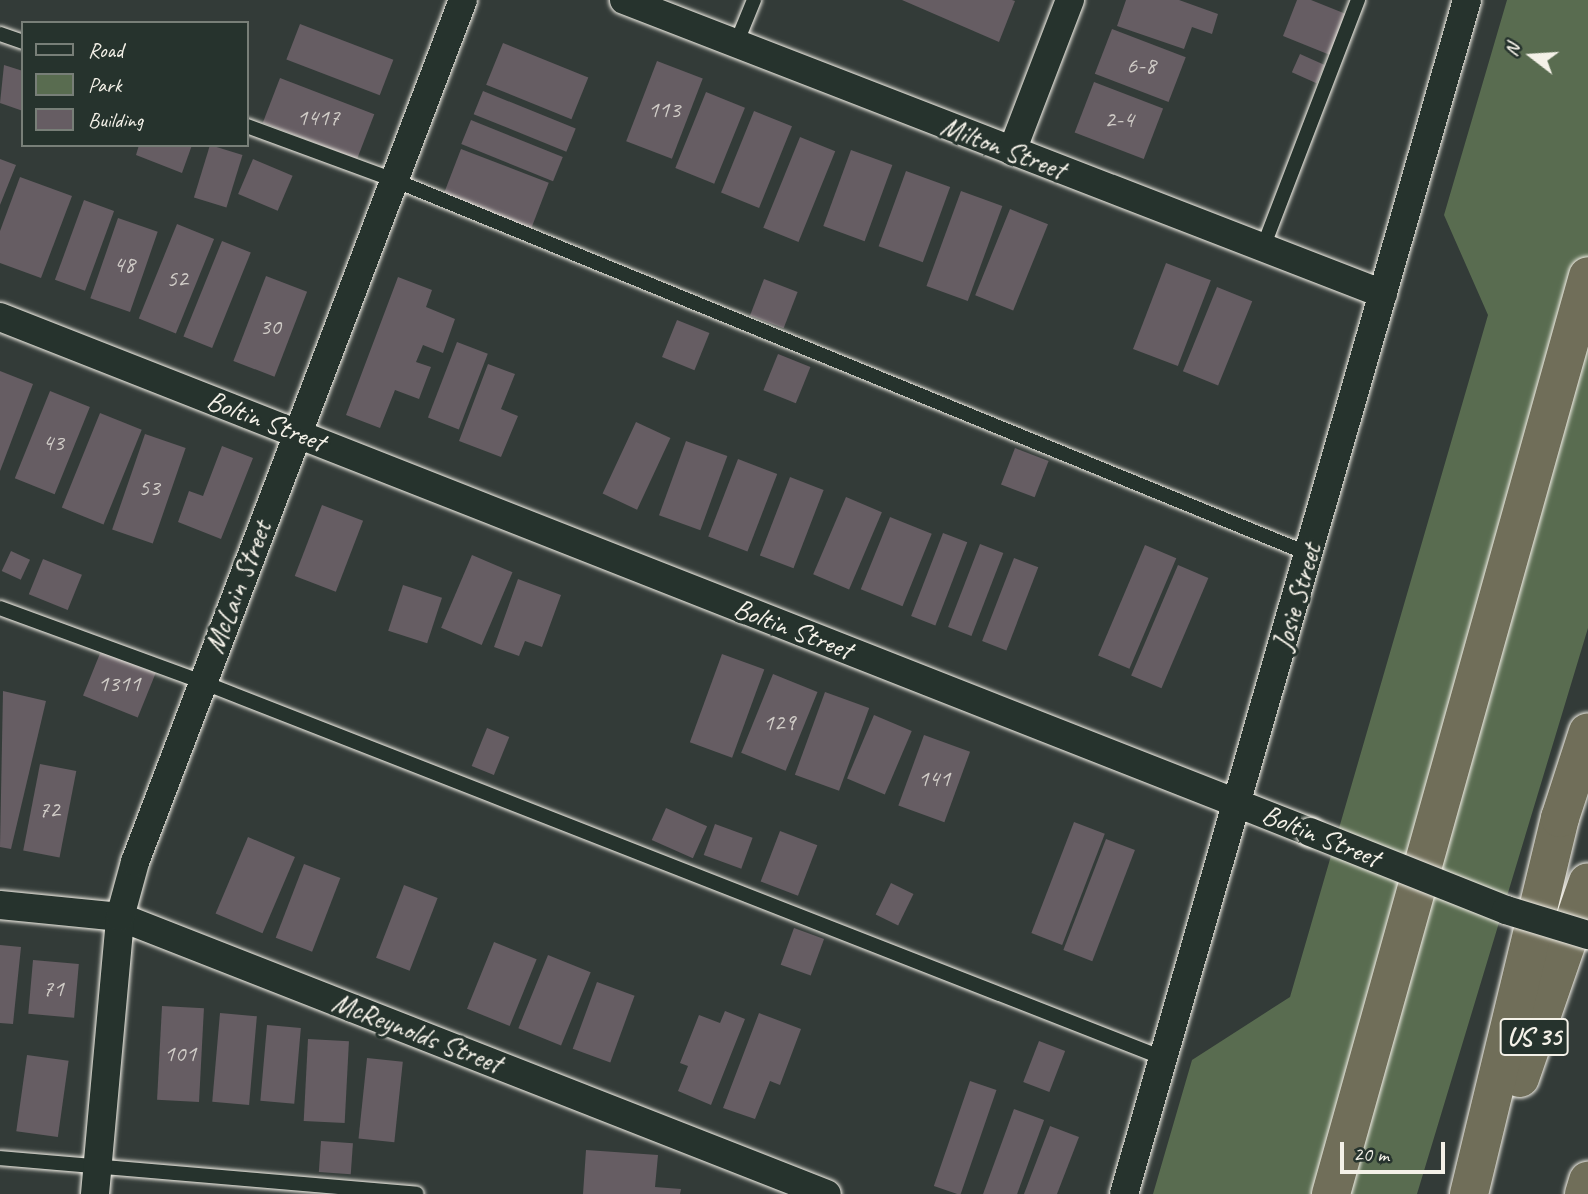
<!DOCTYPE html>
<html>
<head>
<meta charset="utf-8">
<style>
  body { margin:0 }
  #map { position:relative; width:1588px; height:1194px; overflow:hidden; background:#333b38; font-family:Caveat,sans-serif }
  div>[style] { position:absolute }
  .green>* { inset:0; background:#596c50 }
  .building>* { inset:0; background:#665d63; transform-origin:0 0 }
  .roads { filter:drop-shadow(0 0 2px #f4f1e8) drop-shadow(0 0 2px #f4f1e8) }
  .service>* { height:14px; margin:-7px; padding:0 7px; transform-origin:7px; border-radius:7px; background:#26332d }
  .minor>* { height:28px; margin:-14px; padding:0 14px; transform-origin:14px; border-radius:14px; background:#26332d }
  .motorway>* { height:38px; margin:-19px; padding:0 19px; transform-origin:19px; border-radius:19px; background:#706e59 }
  .bridges { filter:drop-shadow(0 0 2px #f4f1e8) drop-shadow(0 0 2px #f4f1e8) }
  .minor-bridge>* { height:28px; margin:-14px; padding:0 14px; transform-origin:14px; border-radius:14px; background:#26332d }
  span { translate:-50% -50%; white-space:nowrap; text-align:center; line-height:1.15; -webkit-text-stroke:6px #26332d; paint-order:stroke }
  .number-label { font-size:24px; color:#d0ccc7 }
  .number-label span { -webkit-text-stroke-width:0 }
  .shield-label span { padding:2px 5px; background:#26332d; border:2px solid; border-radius:5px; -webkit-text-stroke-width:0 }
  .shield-label { font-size:26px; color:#f4f1e8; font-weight:700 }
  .street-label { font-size:28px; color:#f4f1e8 }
  .legend { position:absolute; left:21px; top:21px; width:228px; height:126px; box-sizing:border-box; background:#26332d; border:2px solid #787f78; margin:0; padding:9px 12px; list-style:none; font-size:21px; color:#f4f1e8 }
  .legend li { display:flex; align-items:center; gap:14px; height:35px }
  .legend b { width:35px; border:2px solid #787f78 }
  .north { position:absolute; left:1497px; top:21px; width:70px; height:70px; -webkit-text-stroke:5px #26332d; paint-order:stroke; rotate:287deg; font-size:19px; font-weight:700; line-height:28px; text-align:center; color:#f4f1e8 }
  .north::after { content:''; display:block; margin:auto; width:24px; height:32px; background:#f4f1e8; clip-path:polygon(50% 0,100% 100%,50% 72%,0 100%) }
  .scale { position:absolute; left:1340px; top:1142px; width:105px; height:32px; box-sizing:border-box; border:4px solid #f4f1e8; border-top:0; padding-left:9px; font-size:21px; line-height:24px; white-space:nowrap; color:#f4f1e8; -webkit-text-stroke:5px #26332d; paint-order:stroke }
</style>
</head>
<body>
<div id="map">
  <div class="green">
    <i style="clip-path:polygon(1507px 0,1588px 0,1588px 628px,1417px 1194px,1153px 1194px,1192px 1060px,1290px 997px,1488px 315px,1444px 215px)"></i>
  </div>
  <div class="building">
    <i style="clip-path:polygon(902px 0,1012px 0,1015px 1px,999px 42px)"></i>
    <i style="clip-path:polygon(1126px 0,1179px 0,1218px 14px,1212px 34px,1192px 27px,1184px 49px,1117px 26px)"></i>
    <i style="clip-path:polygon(1297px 0,1311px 0,1346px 14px,1330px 55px,1283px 36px)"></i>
    <i style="left:300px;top:24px;width:100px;height:38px;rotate:21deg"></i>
    <i style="left:1112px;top:29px;width:79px;height:48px;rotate:21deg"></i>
    <i style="left:503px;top:43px;width:92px;height:45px;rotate:22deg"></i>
    <i style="left:1300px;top:54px;width:27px;height:20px;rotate:24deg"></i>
    <i style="left:657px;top:61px;width:49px;height:86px;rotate:21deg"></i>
    <i style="clip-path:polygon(4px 65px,23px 71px,23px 111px,0 103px)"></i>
    <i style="left:280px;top:78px;width:101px;height:48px;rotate:21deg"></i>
    <i style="left:1094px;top:82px;width:74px;height:54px;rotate:21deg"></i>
    <i style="left:483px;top:91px;width:100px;height:25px;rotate:22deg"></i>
    <i style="left:706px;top:92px;width:42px;height:82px;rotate:22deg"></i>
    <i style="left:754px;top:111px;width:41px;height:88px;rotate:22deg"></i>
    <i style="left:471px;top:120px;width:99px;height:26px;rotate:22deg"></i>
    <i style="left:800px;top:137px;width:38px;height:98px;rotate:22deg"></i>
    <i style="clip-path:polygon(139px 145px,192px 145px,182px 173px,136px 155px)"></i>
    <i style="left:210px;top:145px;width:34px;height:55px;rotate:17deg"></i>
    <i style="left:461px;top:149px;width:94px;height:49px;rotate:21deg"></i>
    <i style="left:851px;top:150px;width:44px;height:81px;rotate:20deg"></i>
    <i style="clip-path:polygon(0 159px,16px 165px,0 205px)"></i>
    <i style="left:253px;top:159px;width:43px;height:38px;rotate:23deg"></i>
    <i style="left:906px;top:171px;width:47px;height:80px;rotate:20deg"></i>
    <i style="clip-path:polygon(20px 177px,72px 196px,41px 278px,0 263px,0 231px)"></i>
    <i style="left:961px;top:191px;width:44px;height:101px;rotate:20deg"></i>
    <i style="left:84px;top:200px;width:32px;height:85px;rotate:20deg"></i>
    <i style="left:1010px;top:209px;width:41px;height:93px;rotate:22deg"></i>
    <i style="left:118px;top:218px;width:42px;height:85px;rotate:19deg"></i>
    <i style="left:177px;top:224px;width:40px;height:102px;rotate:22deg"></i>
    <i style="left:222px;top:241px;width:31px;height:103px;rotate:22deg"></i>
    <i style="left:1166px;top:263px;width:48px;height:92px;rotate:21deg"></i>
    <i style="left:266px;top:276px;width:44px;height:91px;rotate:21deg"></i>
    <i style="clip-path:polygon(398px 277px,432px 290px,426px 307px,455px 319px,443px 353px,423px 345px,416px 362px,431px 367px,419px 399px,395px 390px,380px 428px,346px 415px)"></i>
    <i style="left:764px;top:279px;width:36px;height:39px;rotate:21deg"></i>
    <i style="left:1217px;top:287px;width:38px;height:91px;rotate:22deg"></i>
    <i style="left:677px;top:320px;width:35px;height:40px;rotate:22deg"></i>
    <i style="left:457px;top:342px;width:33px;height:81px;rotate:21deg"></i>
    <i style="left:778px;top:354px;width:35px;height:39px;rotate:22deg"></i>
    <i style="clip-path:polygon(488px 364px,515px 374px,501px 409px,518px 416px,501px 457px,459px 441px)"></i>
    <i style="clip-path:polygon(0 371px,33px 384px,0 471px)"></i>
    <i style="left:50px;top:391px;width:43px;height:94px;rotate:22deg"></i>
    <i style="left:100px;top:413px;width:45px;height:102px;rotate:22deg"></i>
    <i style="left:636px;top:422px;width:38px;height:79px;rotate:25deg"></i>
    <i style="left:145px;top:434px;width:43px;height:101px;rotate:19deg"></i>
    <i style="left:686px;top:441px;width:44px;height:79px;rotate:20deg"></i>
    <i style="clip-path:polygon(222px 446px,253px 458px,221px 539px,178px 522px,189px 491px,203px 496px)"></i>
    <i style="left:1015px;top:448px;width:36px;height:39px;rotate:21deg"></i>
    <i style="left:738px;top:459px;width:42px;height:83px;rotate:21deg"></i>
    <i style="left:790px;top:477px;width:36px;height:84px;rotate:21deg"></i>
    <i style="left:846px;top:497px;width:39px;height:84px;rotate:23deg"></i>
    <i style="left:322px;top:505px;width:44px;height:76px;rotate:21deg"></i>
    <i style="left:890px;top:517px;width:45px;height:78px;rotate:22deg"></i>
    <i style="left:943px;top:533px;width:26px;height:89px;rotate:21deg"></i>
    <i style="left:980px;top:544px;width:25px;height:89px;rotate:21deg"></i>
    <i style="left:1145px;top:545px;width:34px;height:120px;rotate:23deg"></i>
    <i style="left:11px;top:551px;width:21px;height:22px;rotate:25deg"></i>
    <i style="left:472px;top:555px;width:44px;height:79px;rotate:23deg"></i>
    <i style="left:1014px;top:558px;width:26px;height:89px;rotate:21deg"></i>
    <i style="left:43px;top:559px;width:42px;height:38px;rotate:22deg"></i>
    <i style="left:1178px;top:565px;width:33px;height:120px;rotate:23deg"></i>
    <i style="clip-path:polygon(518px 579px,561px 595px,542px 647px,525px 641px,519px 656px,494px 647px)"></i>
    <i style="left:403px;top:585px;width:41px;height:48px;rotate:18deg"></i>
    <i style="left:101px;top:651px;width:59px;height:48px;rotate:22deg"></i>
    <i style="left:722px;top:654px;width:45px;height:94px;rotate:20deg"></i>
    <i style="left:773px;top:674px;width:48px;height:85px;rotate:22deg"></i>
    <i style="clip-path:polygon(3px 691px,46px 701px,11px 849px,0 847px)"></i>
    <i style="left:825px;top:692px;width:47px;height:88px;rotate:20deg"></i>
    <i style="left:874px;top:715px;width:41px;height:69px;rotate:23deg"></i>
    <i style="left:487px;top:728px;width:24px;height:41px;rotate:22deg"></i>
    <i style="left:924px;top:735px;width:49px;height:75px;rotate:20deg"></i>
    <i style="left:40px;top:764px;width:37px;height:88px;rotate:11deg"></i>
    <i style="left:666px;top:808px;width:45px;height:35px;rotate:24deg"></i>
    <i style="left:1074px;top:822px;width:33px;height:119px;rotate:21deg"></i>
    <i style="left:715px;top:824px;width:40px;height:33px;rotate:20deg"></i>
    <i style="left:780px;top:831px;width:40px;height:54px;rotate:21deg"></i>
    <i style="left:248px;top:837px;width:51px;height:83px;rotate:23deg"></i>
    <i style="left:1106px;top:839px;width:31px;height:119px;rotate:21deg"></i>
    <i style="left:304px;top:864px;width:39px;height:79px;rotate:21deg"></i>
    <i style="left:891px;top:883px;width:25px;height:35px;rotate:26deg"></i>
    <i style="left:404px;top:885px;width:36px;height:78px;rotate:21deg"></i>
    <i style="left:794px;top:928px;width:32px;height:39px;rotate:20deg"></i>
    <i style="left:494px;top:942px;width:46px;height:72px;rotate:22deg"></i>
    <i style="clip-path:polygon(0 945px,21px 947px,13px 1024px,0 1023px)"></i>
    <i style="left:548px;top:955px;width:46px;height:79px;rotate:22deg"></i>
    <i style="left:33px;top:960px;width:46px;height:54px;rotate:5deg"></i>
    <i style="left:597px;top:982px;width:40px;height:71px;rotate:20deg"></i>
    <i style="left:162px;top:1006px;width:42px;height:94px;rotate:3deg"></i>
    <i style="clip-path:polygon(725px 1011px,745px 1019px,711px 1105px,678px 1091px,688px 1066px,680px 1063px,699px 1015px,720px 1023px)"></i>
    <i style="left:220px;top:1013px;width:37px;height:89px;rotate:5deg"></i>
    <i style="clip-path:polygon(759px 1013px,801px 1029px,780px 1085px,770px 1081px,755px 1119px,723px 1108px)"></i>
    <i style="left:267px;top:1025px;width:34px;height:76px;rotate:5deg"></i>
    <i style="left:308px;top:1039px;width:41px;height:82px;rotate:3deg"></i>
    <i style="left:1039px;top:1041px;width:28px;height:44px;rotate:21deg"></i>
    <i style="left:27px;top:1055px;width:42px;height:77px;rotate:8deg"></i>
    <i style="left:367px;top:1058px;width:36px;height:81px;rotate:6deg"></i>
    <i style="left:970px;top:1081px;width:28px;height:111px;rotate:19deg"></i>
    <i style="left:1014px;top:1109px;width:32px;height:91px;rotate:20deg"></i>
    <i style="clip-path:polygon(1050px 1126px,1079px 1137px,1057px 1194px,1024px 1194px)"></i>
    <i style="left:321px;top:1141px;width:32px;height:31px;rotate:4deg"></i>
    <i style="clip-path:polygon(586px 1150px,658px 1155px,655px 1187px,681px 1189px,680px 1194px,583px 1194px)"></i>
  </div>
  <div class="roads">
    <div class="service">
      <i style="left:0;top:34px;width:24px;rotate:19deg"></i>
      <i style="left:736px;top:44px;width:48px;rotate:-67.8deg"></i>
      <i style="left:247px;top:126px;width:157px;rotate:20.2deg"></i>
      <i style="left:394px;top:180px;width:988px;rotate:22.23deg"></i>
      <i style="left:1262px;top:250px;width:268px;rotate:-69deg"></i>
      <i style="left:0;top:608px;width:215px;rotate:20.1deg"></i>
      <i style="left:202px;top:682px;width:1032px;rotate:21.37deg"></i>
      <i style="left:0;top:1158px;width:418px;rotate:4.9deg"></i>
    </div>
    <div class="minor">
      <i style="left:624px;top:0;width:814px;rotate:21.17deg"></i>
      <i style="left:1012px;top:151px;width:162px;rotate:-69deg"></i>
      <i style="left:0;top:317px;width:1408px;rotate:21.46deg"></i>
      <i style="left:0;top:905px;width:121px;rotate:5.7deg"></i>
      <i style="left:120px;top:917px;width:759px;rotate:21.4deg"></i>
      <i style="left:95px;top:1194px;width:278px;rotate:-84.8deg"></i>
      <i style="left:120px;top:917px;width:57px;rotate:-74.7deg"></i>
      <i style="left:135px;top:862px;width:922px;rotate:-69.17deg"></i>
      <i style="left:1124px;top:1194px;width:1242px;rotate:-73.97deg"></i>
    </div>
    <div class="motorway">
      <i style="left:1520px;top:1078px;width:207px;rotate:-70.9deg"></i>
      <i style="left:1331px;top:1194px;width:953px;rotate:-74.36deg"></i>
      <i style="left:1469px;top:1194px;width:387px;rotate:-76.4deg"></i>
      <i style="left:1560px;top:818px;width:90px;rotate:-72deg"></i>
      <i style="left:1584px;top:1194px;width:14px;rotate:-73deg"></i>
    </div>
  </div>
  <div class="bridges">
    <div class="minor-bridge">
      <i style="left:1310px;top:832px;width:211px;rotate:21.7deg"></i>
      <i style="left:1506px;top:910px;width:86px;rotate:17deg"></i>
    </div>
  </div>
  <div class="number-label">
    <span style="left:1141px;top:66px">6-8</span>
    <span style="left:664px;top:110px">113</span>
    <span style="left:318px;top:118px">1417</span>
    <span style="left:1119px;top:120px">2-4</span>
    <span style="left:124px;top:265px">48</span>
    <span style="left:177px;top:279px">52</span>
    <span style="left:270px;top:327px">30</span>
    <span style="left:53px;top:443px">43</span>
    <span style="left:149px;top:488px">53</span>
    <span style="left:119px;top:684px">1311</span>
    <span style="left:779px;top:723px">129</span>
    <span style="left:934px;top:779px">141</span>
    <span style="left:49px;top:810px">72</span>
    <span style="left:53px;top:989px">71</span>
    <span style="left:180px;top:1054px">101</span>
  </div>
  <div class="shield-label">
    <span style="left:1534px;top:1037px">US 35</span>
  </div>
  <div class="street-label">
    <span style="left:1003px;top:148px;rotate:21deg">Milton Street</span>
    <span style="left:266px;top:421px;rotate:21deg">Boltin Street</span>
    <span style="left:238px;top:587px;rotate:-69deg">McLain Street</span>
    <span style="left:1297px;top:597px;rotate:-74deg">Josie Street</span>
    <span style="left:793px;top:629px;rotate:21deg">Boltin Street</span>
    <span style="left:1321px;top:836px;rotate:22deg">Boltin Street</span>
    <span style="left:417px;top:1033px;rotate:21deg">McReynolds Street</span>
  </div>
  <ul class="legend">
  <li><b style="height:9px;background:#26332d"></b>Road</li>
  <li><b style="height:19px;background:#596c50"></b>Park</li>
  <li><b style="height:19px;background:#665d63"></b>Building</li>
  </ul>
  <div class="north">N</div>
  <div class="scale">20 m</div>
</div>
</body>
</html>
